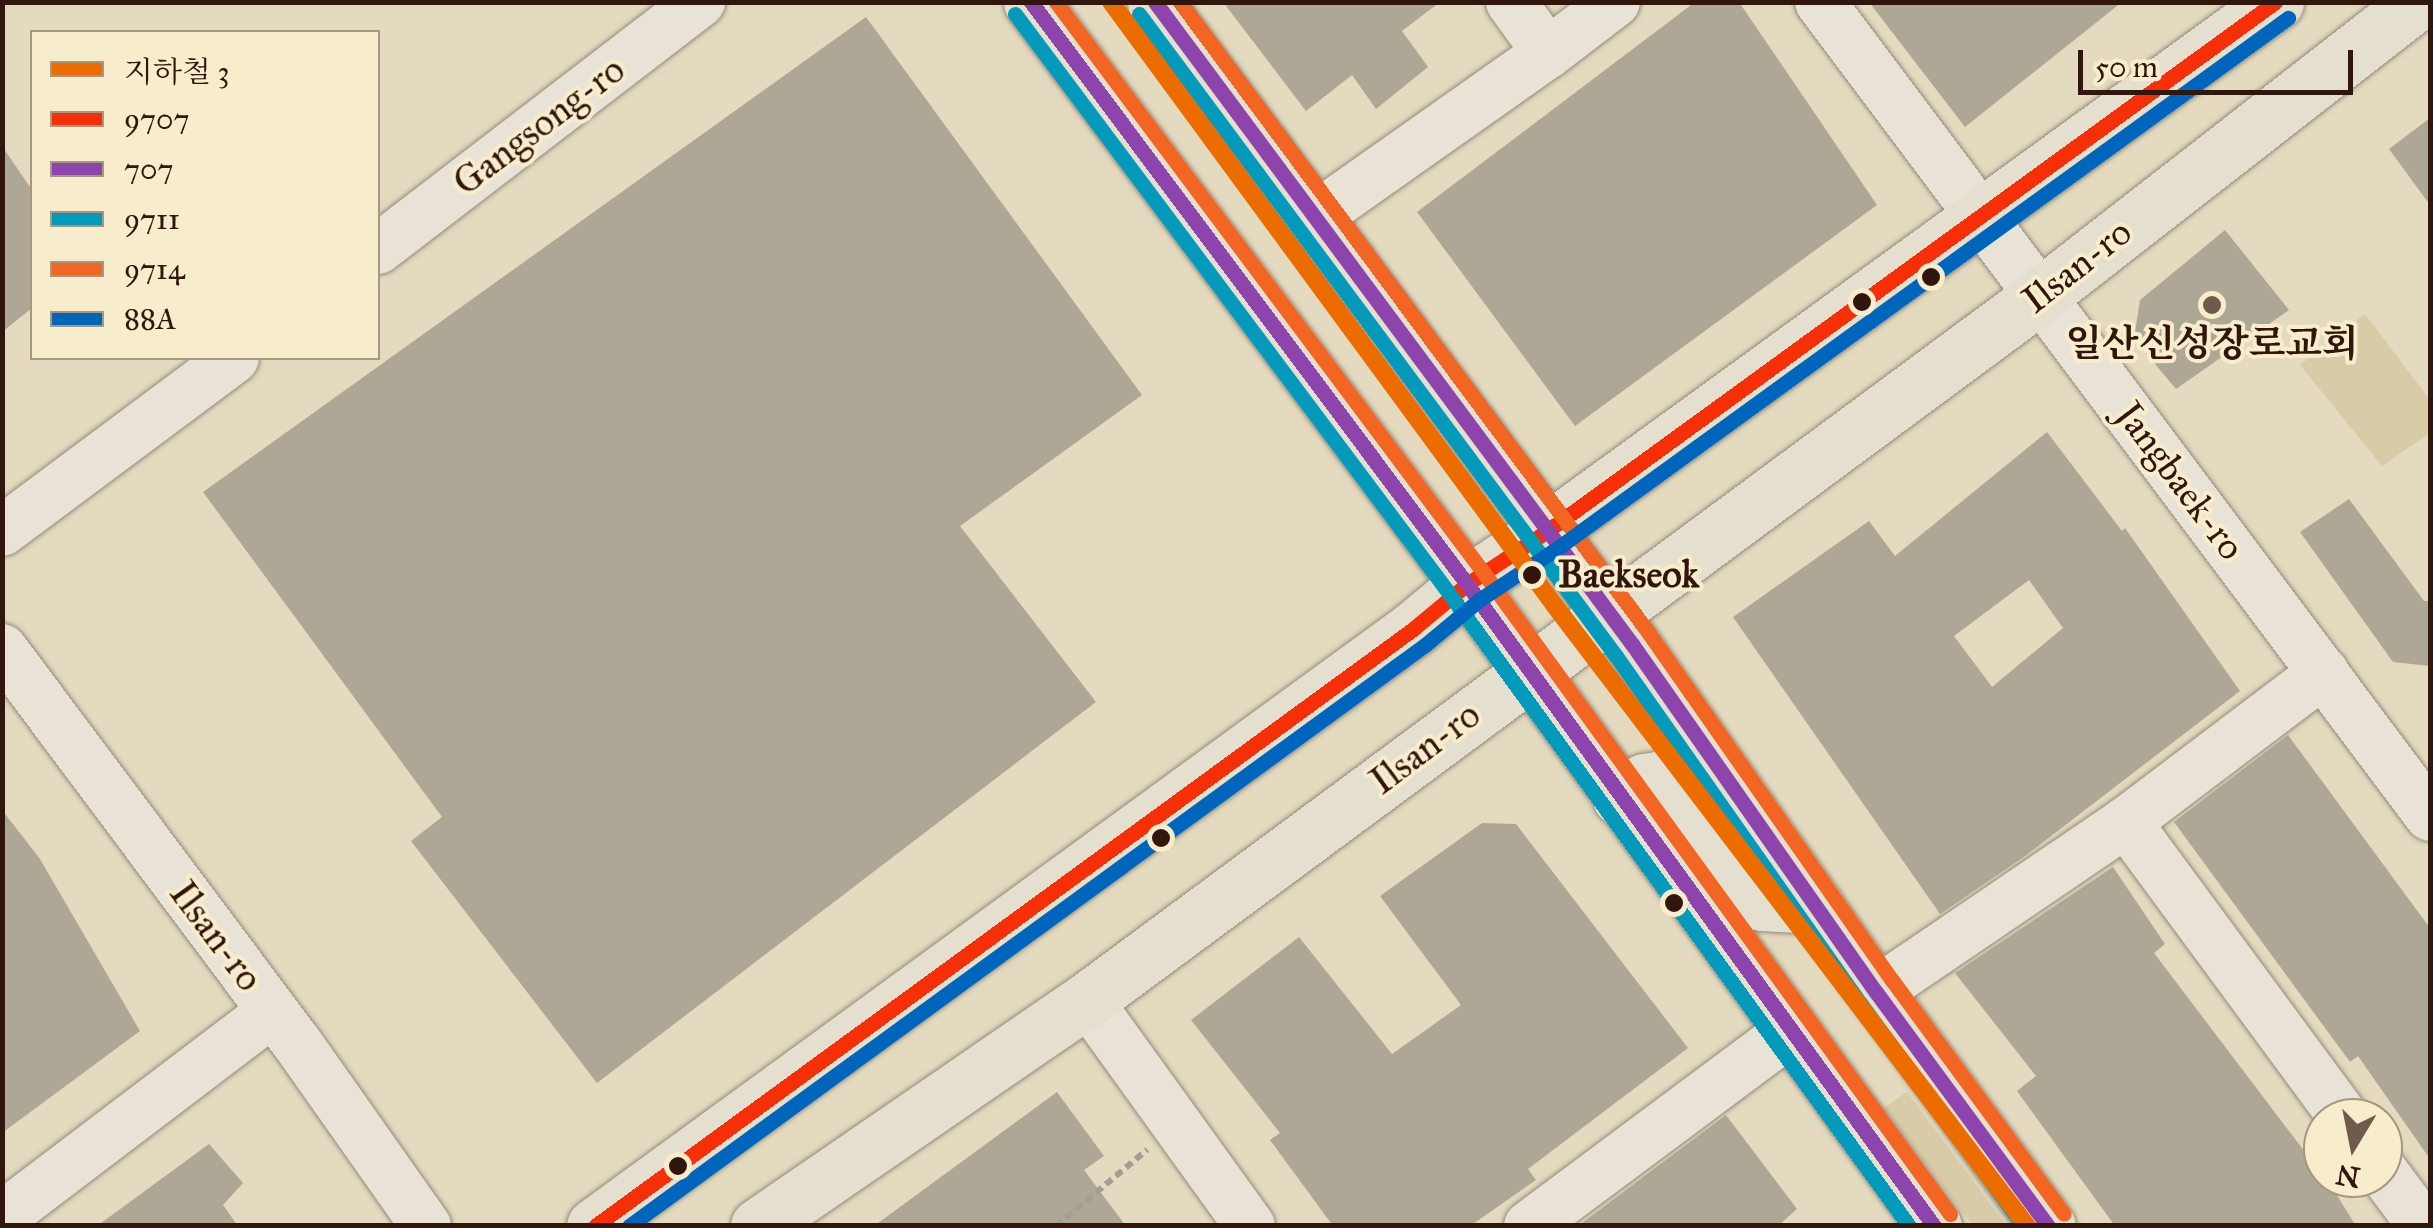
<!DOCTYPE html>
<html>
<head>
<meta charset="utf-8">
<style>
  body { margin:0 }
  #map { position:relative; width:2433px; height:1228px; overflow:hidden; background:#e3dabf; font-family:"IM FELL Great Primer","Noto Serif KR",serif }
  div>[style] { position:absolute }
  .green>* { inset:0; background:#d9cba7 }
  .building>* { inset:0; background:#afa795 }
  .path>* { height:6px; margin-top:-3px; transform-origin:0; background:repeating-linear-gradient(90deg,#a59e94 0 8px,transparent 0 13px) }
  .roads { filter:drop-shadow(0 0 2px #938b7b) drop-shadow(0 0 2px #938b7b) }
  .minor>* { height:50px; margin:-25px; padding:0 25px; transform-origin:25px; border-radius:25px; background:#e8e3d6 }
  .major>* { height:55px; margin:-27.5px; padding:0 27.5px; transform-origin:27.5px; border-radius:27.5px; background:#e4dfcf }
  .bus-1>* { height:15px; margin:-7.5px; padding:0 7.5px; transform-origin:7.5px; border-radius:7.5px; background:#f72f08 }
  .bus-2>* { height:15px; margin:-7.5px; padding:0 7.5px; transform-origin:7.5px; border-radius:7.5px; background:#8e44ad }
  .bus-3>* { height:15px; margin:-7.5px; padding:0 7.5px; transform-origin:7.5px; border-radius:7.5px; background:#059abb }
  .bus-4>* { height:15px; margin:-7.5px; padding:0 7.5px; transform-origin:7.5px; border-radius:7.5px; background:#f26522 }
  .bus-5>* { height:15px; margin:-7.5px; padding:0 7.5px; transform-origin:7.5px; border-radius:7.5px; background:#0065bd }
  .metro-1>* { height:18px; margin:-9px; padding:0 9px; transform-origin:9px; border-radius:9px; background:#ed6c00 }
  .dots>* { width:28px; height:28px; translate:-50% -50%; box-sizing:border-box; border:5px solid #f7eccc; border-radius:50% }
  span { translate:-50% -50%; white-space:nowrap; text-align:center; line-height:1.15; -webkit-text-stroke:8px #f7eccc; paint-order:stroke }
  .street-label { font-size:38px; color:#30160d }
  .poi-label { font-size:38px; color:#30160d; font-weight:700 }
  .stop-label { font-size:38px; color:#30160d; font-weight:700 }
  .left { translate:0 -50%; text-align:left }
  .frame { position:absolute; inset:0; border:5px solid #30160d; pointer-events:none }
  .legend { position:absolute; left:30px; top:30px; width:350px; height:330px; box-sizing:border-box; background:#f7eccc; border:2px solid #a79680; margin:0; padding:12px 18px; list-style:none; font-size:30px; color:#30160d }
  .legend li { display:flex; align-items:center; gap:20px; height:50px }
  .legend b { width:50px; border:2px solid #a79680 }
  .north { position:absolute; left:2303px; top:1098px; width:100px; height:100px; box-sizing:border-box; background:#f7eccc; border:2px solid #a79680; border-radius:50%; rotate:190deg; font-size:28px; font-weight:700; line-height:40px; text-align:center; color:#30160d }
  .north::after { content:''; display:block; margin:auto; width:35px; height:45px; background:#6f5b4b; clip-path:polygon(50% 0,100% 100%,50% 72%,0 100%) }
  .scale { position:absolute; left:2078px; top:50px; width:275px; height:45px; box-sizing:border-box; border:5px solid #30160d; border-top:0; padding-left:12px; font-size:30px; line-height:35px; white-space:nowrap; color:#30160d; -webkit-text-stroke:8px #f7eccc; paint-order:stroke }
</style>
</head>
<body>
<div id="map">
  <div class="green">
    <i style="clip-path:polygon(2365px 314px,2430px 400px,2430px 433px,2382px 466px,2300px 365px)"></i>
    <i style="clip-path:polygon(1907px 1092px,2006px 1225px,1972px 1225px,1884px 1108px)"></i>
  </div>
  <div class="building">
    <i style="clip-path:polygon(1223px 2px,1440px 2px,1402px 31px,1428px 67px,1376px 109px,1352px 75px,1306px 111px)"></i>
    <i style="clip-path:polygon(1695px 2px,1739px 2px,1877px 205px,1575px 426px,1417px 212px)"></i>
    <i style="clip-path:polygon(1869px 2px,2122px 2px,1965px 127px)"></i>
    <i style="clip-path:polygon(866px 17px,1142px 395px,960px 526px,1096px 702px,597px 1083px,411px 841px,442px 817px,203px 492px)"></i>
    <i style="clip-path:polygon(2430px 118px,2430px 205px,2389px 149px)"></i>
    <i style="clip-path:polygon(2px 146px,32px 190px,32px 308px,2px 332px)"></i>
    <i style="clip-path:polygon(2225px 230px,2289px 310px,2176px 389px,2134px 339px,2140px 300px)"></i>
    <i style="clip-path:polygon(evenodd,2047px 432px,2122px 531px,2125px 528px,2240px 691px,2025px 856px,1940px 914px,1733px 617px,1869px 521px,1895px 556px,2047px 432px,2029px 580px,2063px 628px,1992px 687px,1954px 636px,2029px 580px)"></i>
    <i style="clip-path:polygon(2349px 499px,2424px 601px,2430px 601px,2430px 666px,2393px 662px,2300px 532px)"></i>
    <i style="clip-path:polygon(2288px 735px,2430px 928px,2430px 1159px,2358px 1056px,2350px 1062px,2174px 822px)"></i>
    <i style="clip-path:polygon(2px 810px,40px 859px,140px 1031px,2px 1133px)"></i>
    <i style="clip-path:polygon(1482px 823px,1516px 824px,1688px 1048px,1528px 1169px,1536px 1180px,1470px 1226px,1333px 1226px,1270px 1140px,1280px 1133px,1191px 1020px,1299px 937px,1392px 1054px,1461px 1005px,1380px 896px)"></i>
    <i style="clip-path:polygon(2113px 867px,2165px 944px,2154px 953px,2333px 1189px,2356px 1226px,2115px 1226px,2017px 1091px,2036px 1076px,1955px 973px)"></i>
    <i style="clip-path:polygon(1057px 1092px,1104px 1156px,1084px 1170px,1126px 1226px,874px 1226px)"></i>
    <i style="clip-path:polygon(1726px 1115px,1797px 1209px,1778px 1226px,1578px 1226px)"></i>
    <i style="clip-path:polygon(209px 1144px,243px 1183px,223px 1205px,238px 1226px,97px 1226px)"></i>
  </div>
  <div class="path">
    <i style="left:1056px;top:1226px;width:119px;rotate:-39.9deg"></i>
  </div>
  <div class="roads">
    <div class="minor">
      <i style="left:1511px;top:2px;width:63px;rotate:54deg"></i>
      <i style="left:1548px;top:53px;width:84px;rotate:-37.3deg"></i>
      <i style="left:1820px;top:2px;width:1017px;rotate:53.15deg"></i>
      <i style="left:1314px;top:218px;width:286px;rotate:-35.2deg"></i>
      <i style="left:378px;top:249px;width:406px;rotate:-37.5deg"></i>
      <i style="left:2px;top:531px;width:289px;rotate:-36.7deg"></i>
      <i style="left:2px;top:649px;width:492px;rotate:53.2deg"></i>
      <i style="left:297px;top:1043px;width:224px;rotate:54.8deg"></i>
      <i style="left:2126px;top:822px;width:368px;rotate:53.6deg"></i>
      <i style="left:1876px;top:992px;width:302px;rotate:-34.2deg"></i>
      <i style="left:2126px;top:822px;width:248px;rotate:-37.1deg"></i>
      <i style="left:1087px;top:1000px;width:279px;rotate:54.2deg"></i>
      <i style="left:2383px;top:1172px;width:67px;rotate:53.5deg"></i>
      <i style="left:2px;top:1217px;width:340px;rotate:-37.2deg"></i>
      <i style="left:1529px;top:1226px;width:328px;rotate:-36.7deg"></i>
    </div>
    <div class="major">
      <i style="left:1031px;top:2px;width:727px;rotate:53.16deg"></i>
      <i style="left:1467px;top:584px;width:794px;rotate:53.97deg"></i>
      <i style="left:1155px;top:2px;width:800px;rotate:53.39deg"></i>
      <i style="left:1632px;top:644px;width:425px;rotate:55deg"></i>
      <i style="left:1876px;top:992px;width:290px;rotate:53.7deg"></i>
      <i style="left:1620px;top:798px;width:29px;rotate:-35deg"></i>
      <i style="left:1644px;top:781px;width:14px;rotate:-8deg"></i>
      <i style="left:1658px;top:779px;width:22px;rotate:34deg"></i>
      <i style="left:1676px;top:791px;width:141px;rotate:52.5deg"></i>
      <i style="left:1762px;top:903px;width:54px;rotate:3.2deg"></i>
      <i style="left:594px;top:1226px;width:1013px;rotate:-36.09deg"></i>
      <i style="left:1413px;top:629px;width:70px;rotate:-39.8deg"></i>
      <i style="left:1467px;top:584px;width:96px;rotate:-33.5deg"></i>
      <i style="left:1547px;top:531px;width:901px;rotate:-35.97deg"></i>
      <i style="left:758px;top:1226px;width:399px;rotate:-34.5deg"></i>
      <i style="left:1087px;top:1000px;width:1186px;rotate:-36.46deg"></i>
      <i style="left:2041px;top:295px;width:477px;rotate:-37.9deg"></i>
    </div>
  </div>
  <div class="bus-1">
    <i style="left:595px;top:1226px;width:1013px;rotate:-36.12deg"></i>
    <i style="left:1413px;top:629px;width:70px;rotate:-39.8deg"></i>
    <i style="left:1467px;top:584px;width:96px;rotate:-33.5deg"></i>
    <i style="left:1547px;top:531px;width:900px;rotate:-36deg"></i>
  </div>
  <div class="bus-2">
    <i style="left:1031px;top:2px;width:727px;rotate:53.16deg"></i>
    <i style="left:1467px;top:584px;width:794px;rotate:53.97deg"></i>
    <i style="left:1155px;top:2px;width:800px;rotate:53.39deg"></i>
    <i style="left:1632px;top:644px;width:425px;rotate:55deg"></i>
    <i style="left:1876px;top:992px;width:290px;rotate:53.7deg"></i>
  </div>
  <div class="bus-3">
    <i style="left:1015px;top:14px;width:727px;rotate:53.16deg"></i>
    <i style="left:1451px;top:596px;width:779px;rotate:53.98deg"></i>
    <i style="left:1139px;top:14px;width:800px;rotate:53.39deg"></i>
    <i style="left:1616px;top:656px;width:424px;rotate:54.9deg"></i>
    <i style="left:1860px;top:1003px;width:276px;rotate:53.8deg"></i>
  </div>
  <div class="bus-4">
    <i style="left:1056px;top:2px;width:712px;rotate:53.16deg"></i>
    <i style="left:1483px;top:572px;width:794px;rotate:53.97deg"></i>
    <i style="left:1180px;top:2px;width:785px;rotate:53.39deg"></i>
    <i style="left:1648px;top:632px;width:425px;rotate:55deg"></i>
    <i style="left:1892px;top:980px;width:290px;rotate:53.7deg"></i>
  </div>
  <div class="bus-5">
    <i style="left:629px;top:1226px;width:985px;rotate:-36.13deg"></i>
    <i style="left:1425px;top:645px;width:70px;rotate:-39.8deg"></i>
    <i style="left:1479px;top:600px;width:96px;rotate:-33.5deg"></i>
    <i style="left:1559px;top:547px;width:901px;rotate:-35.97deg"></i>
  </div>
  <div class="metro-1">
    <i style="left:1111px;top:2px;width:750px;rotate:53.68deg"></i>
    <i style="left:1555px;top:606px;width:779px;rotate:52.72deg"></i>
  </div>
  <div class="dots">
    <i style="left:1931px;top:277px;background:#30160d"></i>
    <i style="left:1862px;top:302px;background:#30160d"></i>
    <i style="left:2212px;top:305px;background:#6f5b4b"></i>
    <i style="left:1532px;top:575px;background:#30160d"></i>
    <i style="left:1161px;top:838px;background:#30160d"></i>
    <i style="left:1674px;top:903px;background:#30160d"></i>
    <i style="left:678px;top:1166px;background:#30160d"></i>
  </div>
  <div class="street-label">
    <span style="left:539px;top:126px;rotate:-37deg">Gangsong-ro</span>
    <span style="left:2077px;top:266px;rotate:-38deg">Ilsan-ro</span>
    <span style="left:2180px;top:481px;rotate:53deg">Jangbaek-ro</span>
    <span style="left:1425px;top:748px;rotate:-37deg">Ilsan-ro</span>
    <span style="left:216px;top:936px;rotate:53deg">Ilsan-ro</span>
  </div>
  <div class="poi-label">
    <span style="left:2212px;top:344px">일산신성장로교회</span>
  </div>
  <div class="stop-label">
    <span class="left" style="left:1558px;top:575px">Baekseok</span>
  </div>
  <div class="frame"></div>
  <ul class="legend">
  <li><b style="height:12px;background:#ed6c00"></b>지하철 3</li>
  <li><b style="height:12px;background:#f72f08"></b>9707</li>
  <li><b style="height:12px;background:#8e44ad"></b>707</li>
  <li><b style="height:12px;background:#059abb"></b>9711</li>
  <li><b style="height:12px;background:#f26522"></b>9714</li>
  <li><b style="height:12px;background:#0065bd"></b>88A</li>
  </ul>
  <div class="north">N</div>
  <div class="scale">50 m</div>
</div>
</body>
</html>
